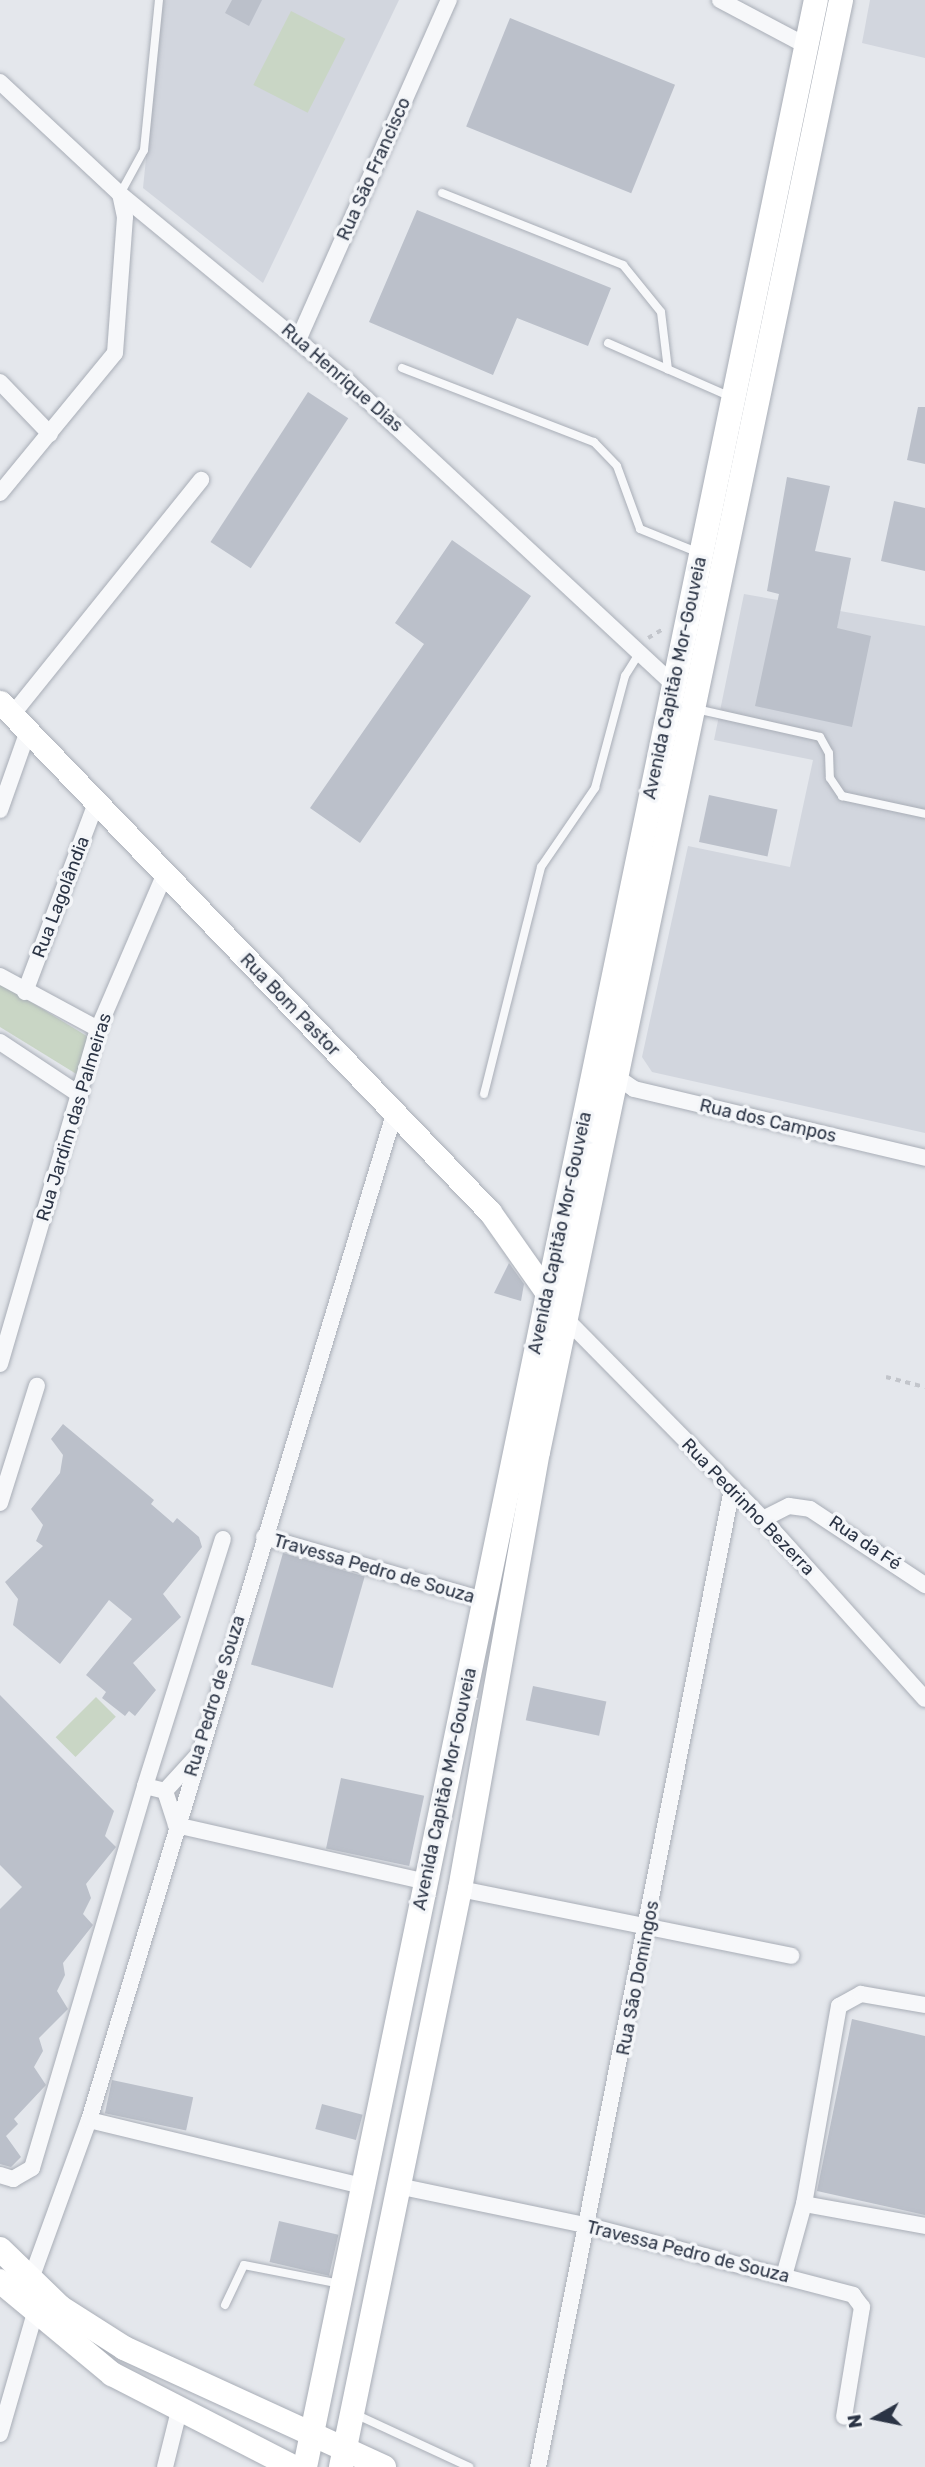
<!DOCTYPE html>
<html>
<head>
<meta charset="utf-8">
<style>
  body { margin:0 }
  #map { position:relative; width:925px; height:2467px; overflow:hidden; background:#e4e7ec; font-family:Rubik,sans-serif }
  div>[style] { position:absolute }
  .built>* { inset:0; background:#d2d6de }
  .green>* { inset:0; background:#c9d6c5; transform-origin:0 0 }
  .building>* { inset:0; background:#bbc0ca; transform-origin:0 0 }
  .path>* { height:3.5px; margin-top:-1.75px; transform-origin:0; background:repeating-linear-gradient(90deg,#c2c5cb 0 5px,transparent 0 10px) }
  .roads { filter:drop-shadow(0 0 2px #a9aeb7) drop-shadow(0 0 2px #a9aeb7) }
  .lane>* { height:8px; margin:-4px; padding:0 4px; transform-origin:4px; border-radius:4px; background:#f7f8fa }
  .street>* { height:16px; margin:-8px; padding:0 8px; transform-origin:8px; border-radius:8px; background:#f7f8fa }
  .secondary>* { height:23px; margin:-11.5px; padding:0 11.5px; transform-origin:11.5px; border-radius:11.5px; background:#fff }
  .primary>* { height:24px; margin:-12px; padding:0 12px; transform-origin:12px; border-radius:12px; background:#fff }
  span { translate:-50% -50%; white-space:nowrap; text-align:center; line-height:1.15; -webkit-text-stroke:7px #f4f6f9; paint-order:stroke }
  .street-label { font-size:18px; color:#2b3445 }
  .north { position:absolute; left:841px; top:2383px; width:70px; height:70px; -webkit-text-stroke:5px #f4f6f9; paint-order:stroke; rotate:261deg; font-size:19px; font-weight:700; line-height:28px; text-align:center; color:#2b3445 }
  .north::after { content:''; display:block; margin:auto; width:24px; height:32px; background:#2b3445; clip-path:polygon(50% 0,100% 100%,50% 72%,0 100%) }
</style>
</head>
<body>
<div id="map">
  <div class="built">
    <i style="clip-path:polygon(162px 0,399px 0,263px 283px,143px 188px)"></i>
    <i style="clip-path:polygon(870px 0,925px 0,925px 58px,862px 43px)"></i>
    <i style="clip-path:polygon(744px 594px,925px 626px,925px 1133px,652px 1072px,642px 1057px,688px 846px,790px 867px,813px 760px,714px 740px)"></i>
  </div>
  <div class="green">
    <i style="left:291px;top:11px;width:61px;height:83px;rotate:27deg"></i>
    <i style="clip-path:polygon(0 983px,90px 1038px,78px 1075px,0 1027px)"></i>
    <i style="left:96px;top:1697px;width:28px;height:57px;rotate:45deg"></i>
  </div>
  <div class="building">
    <i style="clip-path:polygon(232px 0,262px 0,249px 26px,225px 13px)"></i>
    <i style="left:510px;top:18px;width:178px;height:117px;rotate:22deg"></i>
    <i style="clip-path:polygon(417px 210px,611px 288px,588px 346px,517px 318px,493px 375px,369px 322px)"></i>
    <i style="left:308px;top:392px;width:48px;height:179px;rotate:33deg"></i>
    <i style="clip-path:polygon(918px 407px,925px 407px,925px 464px,907px 460px)"></i>
    <i style="clip-path:polygon(787px 477px,830px 486px,815px 551px,851px 558px,837px 628px,871px 636px,852px 727px,755px 706px,779px 594px,767px 591px)"></i>
    <i style="clip-path:polygon(894px 501px,925px 508px,925px 571px,881px 561px)"></i>
    <i style="clip-path:polygon(452px 540px,531px 596px,360px 843px,310px 808px,424px 644px,395px 623px)"></i>
    <i style="left:709px;top:795px;width:70px;height:48px;rotate:12deg"></i>
    <i style="clip-path:polygon(509px 1263px,524px 1284px,521px 1301px,494px 1293px)"></i>
    <i style="clip-path:polygon(63px 1424px,154px 1500px,151px 1504px,173px 1523px,177px 1518px,199px 1537px,202px 1547px,163px 1594px,181px 1617px,133px 1663px,156px 1690px,135px 1716px,129px 1711px,125px 1716px,102px 1698px,106px 1692px,86px 1675px,132px 1619px,109px 1600px,60px 1664px,13px 1625px,18px 1599px,5px 1582px,43px 1546px,36px 1541px,43px 1525px,31px 1509px,60px 1473px,63px 1455px,51px 1439px)"></i>
    <i style="left:283px;top:1553px;width:85px;height:116px;rotate:16deg"></i>
    <i style="left:533px;top:1686px;width:75px;height:35px;rotate:12deg"></i>
    <i style="clip-path:polygon(0 1695px,114px 1811px,105px 1836px,116px 1847px,86px 1884px,91px 1898px,83px 1914px,93px 1925px,63px 1963px,65px 1975px,57px 1991px,68px 2009px,39px 2038px,43px 2051px,34px 2067px,46px 2085px,14px 2119px,18px 2124px,6px 2136px,21px 2157px,11px 2167px,0 2164px,0 1909px,22px 1887px,0 1865px)"></i>
    <i style="left:341px;top:1778px;width:85px;height:72px;rotate:12deg"></i>
    <i style="clip-path:polygon(852px 2019px,925px 2036px,925px 2215px,817px 2191px)"></i>
    <i style="left:112px;top:2080px;width:83px;height:34px;rotate:12deg"></i>
    <i style="left:322px;top:2104px;width:42px;height:26px;rotate:15deg"></i>
    <i style="left:279px;top:2221px;width:61px;height:42px;rotate:13deg"></i>
  </div>
  <div class="path">
    <i style="left:648px;top:638px;width:17px;rotate:-31deg"></i>
    <i style="left:886px;top:1377px;width:40px;rotate:14.4deg"></i>
  </div>
  <div class="roads">
    <div class="lane">
      <i style="left:442px;top:193px;width:195px;rotate:21.7deg"></i>
      <i style="left:623px;top:265px;width:60px;rotate:51deg"></i>
      <i style="left:661px;top:312px;width:58px;rotate:83.1deg"></i>
      <i style="left:120px;top:194px;width:50px;rotate:-61.4deg"></i>
      <i style="left:144px;top:150px;width:151px;rotate:-84.3deg"></i>
      <i style="left:608px;top:343px;width:134px;rotate:23.7deg"></i>
      <i style="left:402px;top:368px;width:206px;rotate:21.1deg"></i>
      <i style="left:594px;top:442px;width:33px;rotate:46deg"></i>
      <i style="left:617px;top:466px;width:67px;rotate:69.9deg"></i>
      <i style="left:640px;top:529px;width:64px;rotate:22.1deg"></i>
      <i style="left:696px;top:709px;width:127px;rotate:12.7deg"></i>
      <i style="left:820px;top:737px;width:18px;rotate:61deg"></i>
      <i style="left:829px;top:753px;width:25px;rotate:88deg"></i>
      <i style="left:830px;top:778px;width:22px;rotate:56deg"></i>
      <i style="left:842px;top:796px;width:85px;rotate:12.2deg"></i>
      <i style="left:484px;top:1094px;width:234px;rotate:-75.9deg"></i>
      <i style="left:541px;top:867px;width:96px;rotate:-55.6deg"></i>
      <i style="left:595px;top:788px;width:116px;rotate:-75deg"></i>
      <i style="left:625px;top:676px;width:28px;rotate:-58deg"></i>
      <i style="left:225px;top:2305px;width:44px;rotate:-64.6deg"></i>
      <i style="left:244px;top:2265px;width:99px;rotate:11.1deg"></i>
      <i style="left:355px;top:2414px;width:126px;rotate:24.9deg"></i>
    </div>
    <div class="street">
      <i style="left:720px;top:0;width:98px;rotate:27.9deg"></i>
      <i style="left:0;top:82px;width:164px;rotate:43deg"></i>
      <i style="left:120px;top:194px;width:297px;rotate:39.5deg"></i>
      <i style="left:349px;top:383px;width:444px;rotate:42.9deg"></i>
      <i style="left:299px;top:338px;width:370px;rotate:-66.1deg"></i>
      <i style="left:0;top:382px;width:72px;rotate:46.1deg"></i>
      <i style="left:0;top:493px;width:181px;rotate:-50.6deg"></i>
      <i style="left:115px;top:353px;width:136px;rotate:-85.8deg"></i>
      <i style="left:125px;top:217px;width:24px;rotate:-102deg"></i>
      <i style="left:12px;top:715px;width:302px;rotate:-51.2deg"></i>
      <i style="left:0;top:810px;width:84px;rotate:-70.5deg"></i>
      <i style="left:0;top:976px;width:111px;rotate:28.4deg"></i>
      <i style="left:25px;top:992px;width:202px;rotate:-69.4deg"></i>
      <i style="left:0;top:1042px;width:96px;rotate:33.5deg"></i>
      <i style="left:615px;top:1076px;width:23px;rotate:34deg"></i>
      <i style="left:634px;top:1089px;width:299px;rotate:13.3deg"></i>
      <i style="left:566px;top:1319px;width:281px;rotate:45.4deg"></i>
      <i style="left:763px;top:1519px;width:242px;rotate:48deg"></i>
      <i style="left:0;top:1364px;width:349px;rotate:-73.7deg"></i>
      <i style="left:98px;top:1029px;width:167px;rotate:-66.7deg"></i>
      <i style="left:0;top:1503px;width:123px;rotate:-72.5deg"></i>
      <i style="left:763px;top:1519px;width:29px;rotate:-27deg"></i>
      <i style="left:789px;top:1506px;width:21px;rotate:8deg"></i>
      <i style="left:810px;top:1509px;width:138px;rotate:33.5deg"></i>
      <i style="left:264px;top:1537px;width:229px;rotate:16deg"></i>
      <i style="left:197px;top:1756px;width:47px;rotate:132.4deg"></i>
      <i style="left:165px;top:1791px;width:36px;rotate:72deg"></i>
      <i style="left:176px;top:1825px;width:256px;rotate:12.8deg"></i>
      <i style="left:145px;top:1786px;width:259px;rotate:-72.5deg"></i>
      <i style="left:460px;top:1889px;width:338px;rotate:11.4deg"></i>
      <i style="left:89px;top:2120px;width:281px;rotate:13.6deg"></i>
      <i style="left:0;top:2175px;width:14px;rotate:17deg"></i>
      <i style="left:13px;top:2179px;width:22px;rotate:-30deg"></i>
      <i style="left:32px;top:2168px;width:398px;rotate:-73.5deg"></i>
      <i style="left:145px;top:1786px;width:21px;rotate:14deg"></i>
      <i style="left:398px;top:2186px;width:195px;rotate:11.8deg"></i>
      <i style="left:589px;top:2226px;width:273px;rotate:14.6deg"></i>
      <i style="left:853px;top:2295px;width:15px;rotate:53deg"></i>
      <i style="left:862px;top:2307px;width:111px;rotate:99.3deg"></i>
      <i style="left:804px;top:2204px;width:123px;rotate:10.3deg"></i>
      <i style="left:784px;top:2276px;width:75px;rotate:-74.5deg"></i>
      <i style="left:804px;top:2204px;width:201px;rotate:-80deg"></i>
      <i style="left:839px;top:2006px;width:25px;rotate:-29deg"></i>
      <i style="left:861px;top:1994px;width:65px;rotate:9.8deg"></i>
      <i style="left:31px;top:2279px;width:169px;rotate:-70deg"></i>
      <i style="left:89px;top:2120px;width:1054px;rotate:-73.13deg"></i>
      <i style="left:0;top:2434px;width:126px;rotate:-73.9deg"></i>
      <i style="left:165px;top:2467px;width:58px;rotate:-76deg"></i>
      <i style="left:538px;top:2467px;width:997px;rotate:-78.78deg"></i>
    </div>
    <div class="secondary">
      <i style="left:0;top:702px;width:707px;rotate:46.15deg"></i>
      <i style="left:490px;top:1212px;width:111px;rotate:54.9deg"></i>
    </div>
    <div class="primary">
      <i style="left:0;top:2249px;width:83px;rotate:44deg"></i>
      <i style="left:60px;top:2307px;width:76px;rotate:32.6deg"></i>
      <i style="left:124px;top:2348px;width:286px;rotate:24.6deg"></i>
      <i style="left:0;top:2281px;width:146px;rotate:39.7deg"></i>
      <i style="left:112px;top:2374px;width:203px;rotate:27.2deg"></i>
      <i style="left:305px;top:2467px;width:2519px;rotate:-78.3deg"></i>
      <i style="left:341px;top:2467px;width:590px;rotate:-78.37deg"></i>
      <i style="left:460px;top:1889px;width:444px;rotate:-79.9deg"></i>
      <i style="left:538px;top:1452px;width:1483px;rotate:-78.21deg"></i>
    </div>
  </div>
  <div class="street-label">
    <span style="left:374px;top:169px;rotate:-66deg">Rua São Francisco</span>
    <span style="left:342px;top:378px;rotate:41deg">Rua Henrique Dias</span>
    <span style="left:675px;top:678px;rotate:-78deg">Avenida Capitão Mor-Gouveia</span>
    <span style="left:61px;top:897px;rotate:-69deg">Rua Lagolândia</span>
    <span style="left:290px;top:1005px;rotate:46deg">Rua Bom Pastor</span>
    <span style="left:74px;top:1117px;rotate:-73deg">Rua Jardim das Palmeiras</span>
    <span style="left:768px;top:1121px;rotate:13deg">Rua dos Campos</span>
    <span style="left:560px;top:1233px;rotate:-78deg">Avenida Capitão Mor-Gouveia</span>
    <span style="left:748px;top:1507px;rotate:46deg">Rua Pedrinho Bezerra</span>
    <span style="left:865px;top:1543px;rotate:34deg">Rua da Fé</span>
    <span style="left:374px;top:1569px;rotate:16deg">Travessa Pedro de Souza</span>
    <span style="left:215px;top:1696px;rotate:-73deg">Rua Pedro de Souza</span>
    <span style="left:445px;top:1789px;rotate:-78deg">Avenida Capitão Mor-Gouveia</span>
    <span style="left:638px;top:1978px;rotate:-79deg">Rua São Domingos</span>
    <span style="left:688px;top:2252px;rotate:14deg">Travessa Pedro de Souza</span>
  </div>
  <div class="north">N</div>
</div>
</body>
</html>
